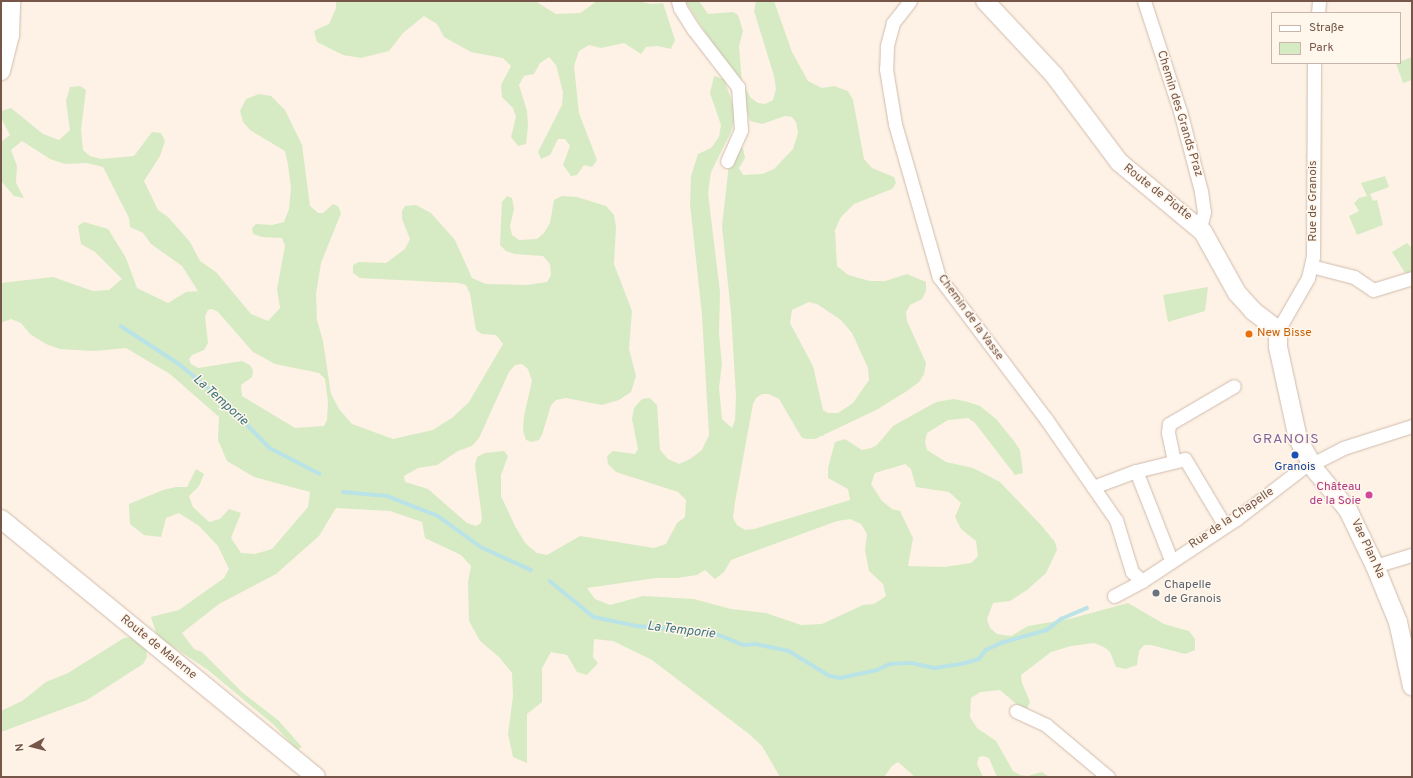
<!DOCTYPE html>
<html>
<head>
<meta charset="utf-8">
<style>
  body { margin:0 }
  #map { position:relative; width:1413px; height:778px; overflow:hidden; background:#fdf2e5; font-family:Overpass,sans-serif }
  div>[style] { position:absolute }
  .green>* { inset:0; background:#d6ebc3 }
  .stream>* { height:3.5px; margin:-1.75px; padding:0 1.75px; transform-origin:1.75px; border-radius:1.75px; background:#b9e3e7 }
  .roads { filter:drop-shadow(0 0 1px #d1bbad) drop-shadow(0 0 1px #d1bbad) }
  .street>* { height:13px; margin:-6.5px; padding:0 6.5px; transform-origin:6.5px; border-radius:6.5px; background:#fff }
  .secondary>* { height:18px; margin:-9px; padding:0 9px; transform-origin:9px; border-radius:9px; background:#fff }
  .dots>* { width:11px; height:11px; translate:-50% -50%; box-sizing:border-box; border:2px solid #fff6ec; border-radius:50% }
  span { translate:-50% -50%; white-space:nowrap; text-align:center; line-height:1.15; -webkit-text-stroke:3px #fff6ec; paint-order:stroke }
  .street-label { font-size:12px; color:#765649 }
  .food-label { font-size:12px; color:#c56008 }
  .left { translate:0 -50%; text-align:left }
  .transit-label { font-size:12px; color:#164399 }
  .hotel-label { font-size:12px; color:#b23c85 }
  .right { translate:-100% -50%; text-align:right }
  .worship-label { font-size:12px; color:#5b616d }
  .water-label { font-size:13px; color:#3c767c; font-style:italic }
  .quarter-label { font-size:14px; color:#84659a; letter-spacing:1px }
  .frame { position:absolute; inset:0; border:2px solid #765649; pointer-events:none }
  .legend { position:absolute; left:1271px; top:12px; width:130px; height:52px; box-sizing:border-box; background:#fff6ec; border:1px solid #c8b6ab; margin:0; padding:5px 7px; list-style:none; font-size:12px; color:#765649 }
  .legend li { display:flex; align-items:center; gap:8px; height:20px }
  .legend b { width:20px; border:1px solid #c8b6ab }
  .north { position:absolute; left:12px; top:726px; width:40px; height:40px; -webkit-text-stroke:3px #fff6ec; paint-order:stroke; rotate:263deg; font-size:11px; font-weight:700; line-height:16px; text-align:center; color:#765649 }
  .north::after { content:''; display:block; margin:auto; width:14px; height:18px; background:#765649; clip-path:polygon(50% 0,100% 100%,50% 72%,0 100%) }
</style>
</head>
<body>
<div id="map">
  <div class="green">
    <i style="clip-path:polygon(336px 1px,535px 1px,556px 14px,580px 13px,597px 1px,636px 1px,651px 4px,663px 3px,675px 40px,671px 49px,657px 46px,646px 47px,641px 54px,624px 43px,601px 48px,589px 45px,579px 51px,574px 66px,579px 113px,597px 160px,592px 167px,584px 165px,577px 175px,571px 176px,563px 165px,570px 146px,565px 139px,558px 139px,550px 155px,541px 159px,538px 152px,562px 105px,563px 92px,556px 65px,549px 57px,540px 63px,534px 74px,524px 76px,519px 85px,527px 111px,528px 126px,526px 144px,518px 146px,511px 137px,516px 117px,513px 108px,502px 97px,501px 85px,511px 66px,503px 58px,471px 52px,444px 37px,437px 24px,424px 16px,403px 33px,389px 51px,361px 58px,343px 55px,317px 42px,314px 31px,329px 24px,336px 8px)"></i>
    <i style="clip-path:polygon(evenodd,685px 1px,699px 1px,708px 14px,733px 12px,738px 15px,743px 31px,739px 46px,742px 83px,751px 98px,758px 103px,765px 104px,773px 100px,776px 89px,774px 76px,754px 11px,756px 1px,774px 1px,792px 52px,808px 81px,822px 88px,834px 86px,848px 91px,853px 100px,864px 159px,872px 168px,894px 177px,896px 183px,892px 189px,854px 204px,841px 217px,835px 230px,837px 266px,848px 275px,870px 281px,885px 281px,907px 274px,926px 282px,926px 291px,922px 299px,910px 305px,906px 312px,907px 321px,926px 363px,924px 374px,919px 382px,907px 391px,876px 410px,815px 439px,808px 439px,802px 438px,779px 399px,769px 394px,762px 394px,756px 398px,753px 404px,735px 502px,733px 518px,737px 525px,745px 530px,754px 529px,850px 500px,848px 489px,828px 478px,828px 468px,835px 442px,845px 439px,862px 450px,871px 448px,877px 445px,893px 426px,936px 402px,954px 399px,968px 402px,980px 406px,996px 419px,1014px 441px,1020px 450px,1023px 473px,1015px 475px,975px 423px,968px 418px,948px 420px,927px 433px,925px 442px,927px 450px,946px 462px,973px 468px,1000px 482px,1041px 525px,1055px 542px,1057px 550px,1046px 573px,1027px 590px,1010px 601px,993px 603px,987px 619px,990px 628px,997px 634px,1011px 636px,1028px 626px,1069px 619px,1128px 603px,1164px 624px,1189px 631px,1195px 639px,1195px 650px,1185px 654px,1151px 645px,1144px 645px,1139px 651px,1137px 665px,1126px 669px,1116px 667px,1110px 652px,1104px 647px,1094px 643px,1071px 646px,1051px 652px,1021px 675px,1022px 683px,1030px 702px,1027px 709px,1021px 708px,1000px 690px,980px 692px,971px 698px,970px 717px,977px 728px,996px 741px,1013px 771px,1020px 775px,1028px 776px,1042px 772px,1049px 777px,997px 777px,989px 758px,983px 756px,979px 757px,977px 764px,983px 777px,915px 777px,898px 762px,892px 766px,884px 777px,780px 777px,762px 746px,749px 734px,652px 660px,613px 641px,594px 639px,593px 657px,598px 663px,587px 675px,577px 672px,567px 655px,551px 652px,542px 668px,542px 702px,527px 714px,527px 763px,513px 757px,508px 734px,513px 696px,512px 673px,499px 657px,480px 641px,469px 621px,468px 582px,471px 566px,461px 555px,425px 538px,422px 522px,390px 511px,336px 508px,319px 536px,276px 574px,219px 604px,182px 633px,194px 649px,202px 652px,243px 693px,278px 720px,302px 747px,297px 750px,274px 725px,208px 670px,157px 636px,151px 617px,179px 610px,224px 578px,229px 569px,218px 546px,199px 526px,179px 513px,166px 518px,161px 537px,144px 535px,130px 524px,129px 504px,163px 490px,176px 487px,187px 487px,196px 469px,204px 474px,199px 486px,189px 496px,193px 507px,209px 522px,220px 519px,229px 509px,241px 513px,231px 538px,241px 553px,255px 554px,272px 549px,308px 507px,310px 492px,254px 477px,227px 461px,218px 440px,219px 417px,170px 374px,126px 348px,94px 351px,60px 349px,46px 344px,30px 334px,21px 323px,11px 319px,1px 323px,1px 283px,53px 277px,93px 291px,109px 290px,122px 279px,95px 252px,81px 244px,78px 226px,84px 222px,108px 229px,126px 258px,137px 288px,168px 303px,186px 292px,198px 291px,182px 266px,151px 244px,143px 233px,130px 227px,129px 218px,103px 167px,87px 163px,65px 164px,50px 159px,22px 141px,11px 150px,17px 166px,16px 183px,24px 198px,14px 196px,1px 181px,1px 142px,10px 135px,1px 118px,1px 111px,11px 108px,43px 134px,59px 140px,70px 130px,66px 101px,70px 87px,80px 86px,86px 90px,81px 130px,83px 150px,90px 156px,101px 159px,134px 156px,152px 132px,161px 133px,165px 141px,160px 156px,144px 181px,158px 210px,168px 217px,190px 242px,200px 261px,216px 272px,251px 314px,268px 321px,280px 308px,277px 289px,285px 246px,282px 238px,262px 237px,253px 234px,252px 228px,256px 224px,272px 225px,284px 222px,289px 209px,291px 188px,288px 165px,285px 151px,250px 130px,243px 122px,240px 111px,246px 99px,259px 94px,271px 96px,285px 110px,302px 145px,310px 206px,318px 213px,323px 213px,333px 204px,338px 206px,341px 213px,321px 263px,316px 294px,317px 320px,323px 341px,331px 394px,339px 409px,352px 424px,393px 439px,433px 430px,453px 417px,469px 402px,503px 344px,496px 335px,482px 334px,476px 330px,470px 294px,466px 285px,459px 283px,360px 278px,353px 273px,353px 265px,359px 262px,386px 263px,405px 249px,410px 239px,402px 219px,402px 211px,405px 206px,416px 205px,431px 213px,455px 240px,472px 278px,486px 284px,527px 285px,547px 282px,551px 275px,550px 264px,543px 256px,515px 254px,506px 251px,500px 245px,502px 202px,507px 196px,512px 198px,514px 209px,510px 226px,512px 235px,519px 240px,537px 239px,544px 233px,550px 223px,554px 200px,562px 196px,577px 197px,606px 206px,614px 215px,616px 227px,614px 264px,632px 311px,629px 349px,636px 376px,631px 392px,619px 400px,602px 405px,566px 398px,556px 400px,551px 405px,542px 435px,539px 440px,532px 442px,526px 440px,523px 431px,524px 416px,532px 381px,528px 369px,522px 364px,515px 365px,509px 372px,479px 438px,472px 446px,458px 451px,437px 465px,418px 468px,404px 476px,405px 482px,428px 489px,467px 523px,476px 526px,481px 523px,482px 518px,475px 465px,477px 457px,485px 453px,504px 451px,508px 456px,501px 475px,501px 496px,516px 528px,526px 544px,537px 553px,547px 555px,580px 536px,654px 548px,666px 544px,677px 523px,685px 517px,686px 500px,678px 492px,616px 472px,608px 464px,607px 456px,613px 451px,635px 454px,638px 449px,632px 419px,634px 408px,642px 399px,650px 398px,657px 405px,660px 450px,668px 459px,679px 464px,690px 459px,702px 450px,709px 435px,702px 315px,690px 204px,691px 176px,698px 154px,711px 148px,719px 137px,721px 125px,710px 93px,714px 76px,724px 79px,736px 113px,731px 132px,711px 172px,708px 193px,720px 292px,719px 334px,722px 364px,719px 388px,722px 419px,732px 428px,735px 420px,736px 396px,731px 313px,722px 226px,729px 164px,738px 147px,743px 148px,745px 158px,739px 168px,743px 175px,762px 174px,774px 169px,793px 149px,798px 133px,796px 122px,792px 117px,785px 116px,762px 124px,750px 121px,741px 92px,731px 72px,685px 1px,809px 302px,817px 304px,841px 320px,852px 333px,868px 368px,869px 380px,853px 403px,838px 413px,828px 413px,823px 410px,813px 366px,790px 323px,792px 310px,809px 302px,685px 1px,212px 309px,218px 312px,253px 352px,275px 364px,319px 373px,325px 379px,328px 402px,327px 420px,324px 426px,295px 428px,242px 396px,241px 385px,252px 377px,253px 370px,250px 365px,242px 361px,198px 368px,191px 364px,189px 359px,192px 355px,204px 350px,208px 343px,205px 316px,208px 310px,212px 309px,685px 1px,905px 464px,911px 469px,916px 487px,949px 492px,961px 503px,955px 517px,961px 529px,976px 541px,978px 556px,971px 563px,944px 567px,908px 566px,913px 538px,900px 511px,892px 509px,882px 501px,871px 484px,875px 473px,905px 464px,685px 1px,850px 519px,861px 524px,867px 534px,865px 550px,869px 571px,883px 584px,886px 596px,874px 604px,863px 605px,822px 624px,801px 625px,766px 613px,731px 609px,694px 599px,643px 596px,610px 605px,595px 599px,587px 588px,656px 578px,677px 578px,697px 575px,705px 570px,715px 579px,724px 572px,731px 560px,837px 521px,850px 519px)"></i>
    <i style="clip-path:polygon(1412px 57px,1412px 80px,1403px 83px,1396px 63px)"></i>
    <i style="clip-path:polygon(1385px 176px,1389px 187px,1370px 194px,1373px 201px,1377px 200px,1383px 225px,1357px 235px,1349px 216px,1359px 211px,1354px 203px,1359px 198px,1367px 196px,1361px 183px)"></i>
    <i style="clip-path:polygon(1407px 243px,1412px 248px,1412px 275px,1407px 276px,1392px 252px)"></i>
    <i style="clip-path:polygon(1208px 287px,1205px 311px,1168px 322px,1163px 295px)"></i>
    <i style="clip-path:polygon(132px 637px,146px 650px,147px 657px,143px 664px,87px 700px,1px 732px,1px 711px,22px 701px,46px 682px,68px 673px,124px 638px)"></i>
  </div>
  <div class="stream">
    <i style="left:121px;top:326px;width:69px;rotate:33.2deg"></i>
    <i style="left:179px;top:364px;width:54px;rotate:39deg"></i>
    <i style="left:221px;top:398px;width:70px;rotate:45.6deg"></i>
    <i style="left:270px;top:448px;width:56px;rotate:27.5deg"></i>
    <i style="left:343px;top:492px;width:44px;rotate:5.2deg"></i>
    <i style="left:387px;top:496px;width:55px;rotate:21.4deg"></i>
    <i style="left:438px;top:516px;width:53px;rotate:35.8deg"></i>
    <i style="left:481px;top:547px;width:55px;rotate:24.7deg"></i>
    <i style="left:550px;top:581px;width:57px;rotate:39.3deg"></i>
    <i style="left:594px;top:617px;width:44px;rotate:11.8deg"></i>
    <i style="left:637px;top:626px;width:77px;rotate:5.2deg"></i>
    <i style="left:714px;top:633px;width:32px;rotate:22deg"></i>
    <i style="left:744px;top:645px;width:12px;rotate:-5deg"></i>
    <i style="left:756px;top:644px;width:34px;rotate:12deg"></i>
    <i style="left:789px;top:651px;width:48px;rotate:31.4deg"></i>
    <i style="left:830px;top:676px;width:10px;rotate:11deg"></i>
    <i style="left:840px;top:678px;width:38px;rotate:-12deg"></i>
    <i style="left:877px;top:670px;width:14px;rotate:-25deg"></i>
    <i style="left:890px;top:664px;width:21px;rotate:-3deg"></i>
    <i style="left:911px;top:663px;width:25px;rotate:12deg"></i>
    <i style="left:935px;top:668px;width:30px;rotate:-9deg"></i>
    <i style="left:965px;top:663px;width:15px;rotate:-16deg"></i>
    <i style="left:979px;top:659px;width:11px;rotate:-52deg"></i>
    <i style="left:986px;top:650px;width:17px;rotate:-25deg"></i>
    <i style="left:1001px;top:643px;width:48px;rotate:-15.8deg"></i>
    <i style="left:1047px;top:630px;width:18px;rotate:-38deg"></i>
    <i style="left:1061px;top:619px;width:28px;rotate:-23deg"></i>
  </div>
  <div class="roads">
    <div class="street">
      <i style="left:678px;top:1px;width:7px;rotate:74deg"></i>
      <i style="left:680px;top:8px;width:26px;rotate:58deg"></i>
      <i style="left:694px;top:30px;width:72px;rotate:52.3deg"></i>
      <i style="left:738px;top:87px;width:43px;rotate:86deg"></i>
      <i style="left:741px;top:130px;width:34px;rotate:114deg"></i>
      <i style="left:910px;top:1px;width:28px;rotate:128deg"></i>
      <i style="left:893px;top:23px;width:24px;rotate:105deg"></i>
      <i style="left:887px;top:46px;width:23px;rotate:92deg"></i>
      <i style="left:886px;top:69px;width:56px;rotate:80.7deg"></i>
      <i style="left:895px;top:124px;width:159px;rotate:74deg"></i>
      <i style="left:939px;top:277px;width:178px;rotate:53deg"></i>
      <i style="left:1046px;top:419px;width:123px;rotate:55.3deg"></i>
      <i style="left:1116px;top:520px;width:54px;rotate:72.9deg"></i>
      <i style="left:1132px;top:572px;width:13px;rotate:42deg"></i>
      <i style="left:1144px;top:1px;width:116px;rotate:71.9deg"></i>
      <i style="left:1180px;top:111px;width:83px;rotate:75.3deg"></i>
      <i style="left:1201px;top:191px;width:21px;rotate:82deg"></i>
      <i style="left:1204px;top:212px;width:16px;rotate:104deg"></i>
      <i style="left:1318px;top:13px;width:12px;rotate:-85deg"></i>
      <i style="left:1311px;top:266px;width:44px;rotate:14.3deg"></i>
      <i style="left:1354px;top:277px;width:23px;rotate:34deg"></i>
      <i style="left:1373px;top:290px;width:41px;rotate:-17.1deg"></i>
      <i style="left:1278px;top:330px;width:60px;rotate:-60deg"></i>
      <i style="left:1308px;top:278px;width:22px;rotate:-77deg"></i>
      <i style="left:1313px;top:257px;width:194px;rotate:-89.7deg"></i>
      <i style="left:1174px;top:461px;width:29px;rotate:-102deg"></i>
      <i style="left:1168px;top:433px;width:9px;rotate:-84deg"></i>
      <i style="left:1169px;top:424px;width:75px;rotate:-30.3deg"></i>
      <i style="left:1312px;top:464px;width:35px;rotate:-27deg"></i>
      <i style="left:1343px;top:448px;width:72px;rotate:-17.7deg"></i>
      <i style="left:1136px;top:471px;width:96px;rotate:68.5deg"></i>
      <i style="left:1093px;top:487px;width:46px;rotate:-20.4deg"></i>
      <i style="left:1136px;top:471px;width:50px;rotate:-13.8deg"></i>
      <i style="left:1185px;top:459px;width:78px;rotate:59.2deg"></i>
      <i style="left:1375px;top:566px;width:39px;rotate:-17deg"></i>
      <i style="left:1114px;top:596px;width:32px;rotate:-28deg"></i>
      <i style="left:1142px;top:581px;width:113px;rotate:-33.4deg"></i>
      <i style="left:1236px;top:519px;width:93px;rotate:-37.6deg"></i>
      <i style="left:1016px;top:711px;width:33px;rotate:25deg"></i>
      <i style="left:1046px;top:725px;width:81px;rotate:40deg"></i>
    </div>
    <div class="secondary">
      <i style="left:985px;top:1px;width:101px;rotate:47deg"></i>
      <i style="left:1054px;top:75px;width:109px;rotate:53.2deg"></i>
      <i style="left:1119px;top:162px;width:109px;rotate:39.8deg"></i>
      <i style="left:1203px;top:232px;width:70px;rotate:60.9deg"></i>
      <i style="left:1237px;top:293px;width:24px;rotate:48deg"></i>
      <i style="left:1253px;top:311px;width:31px;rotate:37deg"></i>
      <i style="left:1278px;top:330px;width:17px;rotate:90deg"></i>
      <i style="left:1278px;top:347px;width:94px;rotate:77.7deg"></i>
      <i style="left:1298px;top:439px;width:35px;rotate:61deg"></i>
      <i style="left:1315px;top:470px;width:52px;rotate:50.5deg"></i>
      <i style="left:1348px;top:510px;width:62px;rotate:64.3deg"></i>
      <i style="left:1375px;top:566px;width:61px;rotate:67.7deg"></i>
      <i style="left:1398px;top:622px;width:66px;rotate:77.7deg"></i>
      <i style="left:1px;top:71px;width:36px;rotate:-76deg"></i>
      <i style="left:10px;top:36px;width:35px;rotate:-88deg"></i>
      <i style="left:1px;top:519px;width:407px;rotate:39.3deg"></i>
    </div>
  </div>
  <div class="dots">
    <i style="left:1249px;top:334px;background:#e8710a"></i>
    <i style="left:1295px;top:455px;background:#1a4fb4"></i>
    <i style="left:1369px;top:495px;background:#d1479c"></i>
    <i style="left:1156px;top:593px;background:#6b7280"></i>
  </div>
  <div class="street-label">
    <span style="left:1179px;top:114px;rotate:73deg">Chemin des Grands Praz</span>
    <span style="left:1157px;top:193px;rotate:38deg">Route de Piotte</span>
    <span style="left:1314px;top:201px;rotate:-90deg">Rue de Granois</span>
    <span style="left:970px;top:318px;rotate:54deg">Chemin de la Vasse</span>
    <span style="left:1232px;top:519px;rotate:-34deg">Rue de la Chapelle</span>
    <span style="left:1367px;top:549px;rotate:65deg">Vae Plan Na</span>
    <span style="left:158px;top:648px;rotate:39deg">Route de Malerne</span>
  </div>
  <div class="food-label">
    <span class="left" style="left:1257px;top:334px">New Bisse</span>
  </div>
  <div class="transit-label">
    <span style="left:1295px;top:468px">Granois</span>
  </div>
  <div class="hotel-label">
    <span class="right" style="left:1361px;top:495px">Château<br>de la Soie</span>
  </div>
  <div class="worship-label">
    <span class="left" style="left:1164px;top:593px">Chapelle<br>de Granois</span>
  </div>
  <div class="water-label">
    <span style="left:220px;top:401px;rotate:42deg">La Temporie</span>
    <span style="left:681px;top:631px;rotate:7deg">La Temporie</span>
  </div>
  <div class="quarter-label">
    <span style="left:1286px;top:440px">GRANOIS</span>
  </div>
  <div class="frame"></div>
  <ul class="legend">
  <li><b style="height:5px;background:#fff"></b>Straße</li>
  <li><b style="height:11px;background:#d6ebc3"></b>Park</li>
  </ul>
  <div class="north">N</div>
</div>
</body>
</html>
